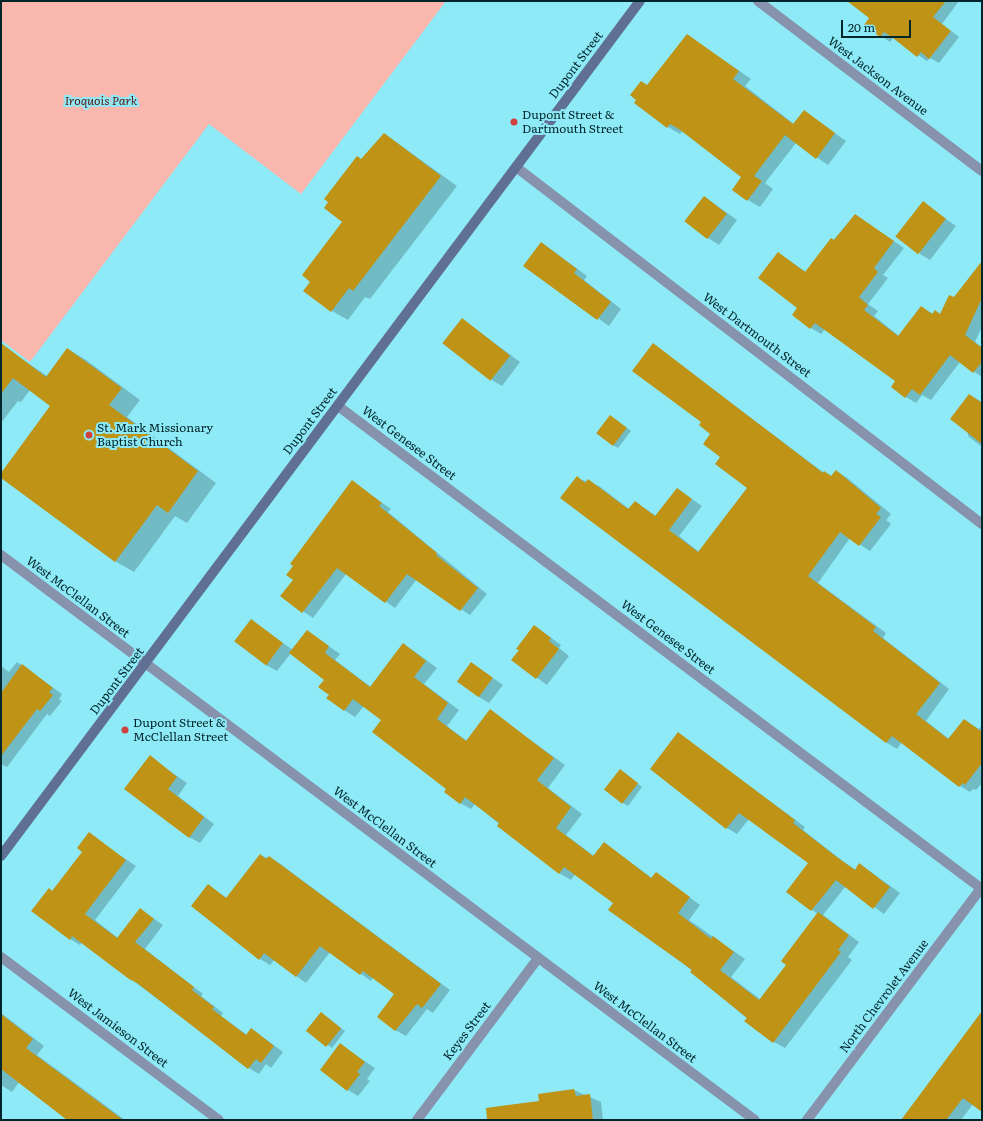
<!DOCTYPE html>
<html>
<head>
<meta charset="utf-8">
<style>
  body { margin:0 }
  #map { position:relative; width:983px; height:1121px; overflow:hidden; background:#8eeaf7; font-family:Literata,serif }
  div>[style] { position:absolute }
  .green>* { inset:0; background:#fab7ae }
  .shadow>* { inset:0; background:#0003 }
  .building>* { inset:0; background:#be9316; transform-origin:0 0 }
  .street>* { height:10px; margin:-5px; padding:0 5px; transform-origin:5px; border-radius:5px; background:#8792ac }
  .secondary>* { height:10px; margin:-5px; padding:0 5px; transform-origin:5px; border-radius:5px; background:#606f94 }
  .dots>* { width:11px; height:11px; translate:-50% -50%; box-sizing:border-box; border:2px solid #8eeaf7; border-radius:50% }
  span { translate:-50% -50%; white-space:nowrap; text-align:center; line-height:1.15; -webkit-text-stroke:4px #8eeaf7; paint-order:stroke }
  .street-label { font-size:12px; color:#00262b }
  .park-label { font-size:12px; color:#581512; font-style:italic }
  .poi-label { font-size:12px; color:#00262b }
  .left { translate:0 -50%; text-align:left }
  .frame { position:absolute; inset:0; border:2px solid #00262b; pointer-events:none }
  .scale { position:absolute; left:841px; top:20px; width:70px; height:18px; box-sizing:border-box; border:2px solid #00262b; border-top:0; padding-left:5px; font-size:12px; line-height:14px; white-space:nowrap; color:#00262b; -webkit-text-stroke:3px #8eeaf7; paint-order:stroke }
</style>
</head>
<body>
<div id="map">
  <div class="green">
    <i style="clip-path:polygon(1px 1px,446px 1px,301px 194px,209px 124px,30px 362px,1px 340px)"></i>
  </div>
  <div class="shadow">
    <i style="clip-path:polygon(848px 1px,959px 1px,942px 24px,959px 37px,939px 63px,930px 58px,927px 61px,893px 38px,890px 42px,865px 25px,871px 18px)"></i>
    <i style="clip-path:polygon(687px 35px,751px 79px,745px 86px,794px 124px,804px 111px,846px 141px,828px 165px,796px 143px,765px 183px,773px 189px,760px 207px,748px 200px,743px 177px,682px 131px,680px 134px,668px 127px,648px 86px)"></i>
    <i style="clip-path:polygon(385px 134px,457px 186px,370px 299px,365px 297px,348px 320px,332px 311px,312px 281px,343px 221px,362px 160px)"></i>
    <i style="clip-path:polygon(705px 197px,737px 220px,719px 245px,708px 238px)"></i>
    <i style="clip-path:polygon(923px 203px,956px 226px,930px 260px,920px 254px)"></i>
    <i style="clip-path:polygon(855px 215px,904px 248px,883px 275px,888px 278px,868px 304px,878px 311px,874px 316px,899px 336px,921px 307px,933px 314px,941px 315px,982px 262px,982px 327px,975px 342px,982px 347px,982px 377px,960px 362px,931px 400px,922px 395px,916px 403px,906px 397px,896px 380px,825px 329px,821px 334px,811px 328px,798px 308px,778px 253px,806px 272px)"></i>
    <i style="clip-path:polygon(542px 243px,587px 276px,584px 280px,621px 309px,609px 326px,525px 266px)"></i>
    <i style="clip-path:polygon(462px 319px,520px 362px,502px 386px,492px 380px)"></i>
    <i style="clip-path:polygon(653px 344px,824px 473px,832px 476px,836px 471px,846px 477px,891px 514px,886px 520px,891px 524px,870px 551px,850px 538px,818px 583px,886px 633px,883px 638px,949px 689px,926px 721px,949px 739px,964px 720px,979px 729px,982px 725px,982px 783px,976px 790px,973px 789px,970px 792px,960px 786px,902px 742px,897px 749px,887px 743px,561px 498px,577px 478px,599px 486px,629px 509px,635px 502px,656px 516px,677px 489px,702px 506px,679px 536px,699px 552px,748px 487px,721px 457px,711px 434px)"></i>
    <i style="clip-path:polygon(3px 346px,47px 376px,68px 349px,86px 360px,140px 400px,127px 417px,216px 483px,187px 523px,175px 516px,134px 572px,115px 561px,1px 476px,52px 406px,30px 390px,21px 402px,18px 401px,1px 423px,1px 349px)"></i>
    <i style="clip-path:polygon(970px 395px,982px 402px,982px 447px,968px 436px)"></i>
    <i style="clip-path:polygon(615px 419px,631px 431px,618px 448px,613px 445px)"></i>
    <i style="clip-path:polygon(352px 482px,391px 509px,388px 512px,487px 594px,470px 615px,416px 580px,395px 608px,346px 574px,313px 618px,281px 596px,294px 580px)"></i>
    <i style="clip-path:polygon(251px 621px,293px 650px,307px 631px,340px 654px,335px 660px,371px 687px,403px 644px,414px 651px,437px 668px,424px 684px,459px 710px,447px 726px,467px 741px,490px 711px,565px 765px,548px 788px,582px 814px,566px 835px,594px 856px,604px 843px,652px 878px,656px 873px,700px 905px,689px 920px,745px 959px,731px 977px,761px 1000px,787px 965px,818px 914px,787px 892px,809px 863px,749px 819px,737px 834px,727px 828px,651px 769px,688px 740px,805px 827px,803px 830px,844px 862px,856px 870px,860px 864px,900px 893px,884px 914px,846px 886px,823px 915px,859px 942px,848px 957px,852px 960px,785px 1048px,774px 1042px,614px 903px,575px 874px,571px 880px,559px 873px,475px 804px,471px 809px,460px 803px,382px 720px,364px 706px,355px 717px,344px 710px,330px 695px,325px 680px,291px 653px,277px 671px,266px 665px)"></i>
    <i style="clip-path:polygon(535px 626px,561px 645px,559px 648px,569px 656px,547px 685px,513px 660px)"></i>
    <i style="clip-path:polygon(17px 662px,62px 694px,59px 699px,62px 701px,50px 716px,47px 714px,7px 767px,1px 764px,1px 666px,9px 672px)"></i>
    <i style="clip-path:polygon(471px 663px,503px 685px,489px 703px,479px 697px)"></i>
    <i style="clip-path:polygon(150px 757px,187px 783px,178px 796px,214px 824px,200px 843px,189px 837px)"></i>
    <i style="clip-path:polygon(625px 773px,642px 787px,628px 806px,623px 803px)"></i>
    <i style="clip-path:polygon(106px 846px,136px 866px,95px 920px,118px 938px,140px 909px,163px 925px,145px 949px,203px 994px,201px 996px,223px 1013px,221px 1016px,247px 1035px,252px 1029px,283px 1052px,271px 1068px,266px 1064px,259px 1074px,249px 1068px,82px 942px,80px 945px,70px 939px,53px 892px)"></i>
    <i style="clip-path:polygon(260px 855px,279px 863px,450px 990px,433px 1013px,427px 1009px,406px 1036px,395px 1030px,395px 993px,373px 977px,371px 981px,330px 952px,306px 983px,274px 960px,270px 965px,260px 959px,193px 906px,209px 886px,227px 898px)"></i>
    <i style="clip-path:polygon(1px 1013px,44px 1046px,37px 1055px,125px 1120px,69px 1120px,19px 1082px,12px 1092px,1px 1085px)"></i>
    <i style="clip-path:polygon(982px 1015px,982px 1111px,973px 1104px,961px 1120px,903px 1120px)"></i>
    <i style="clip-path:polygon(326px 1017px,345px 1031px,332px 1048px,308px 1030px)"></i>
    <i style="clip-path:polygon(341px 1045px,375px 1068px,367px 1079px,370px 1081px,358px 1096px,348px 1090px)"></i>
    <i style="clip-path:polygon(574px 1090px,601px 1102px,603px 1120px,522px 1120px,540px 1102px)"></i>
  </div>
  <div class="building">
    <i style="clip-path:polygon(847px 1px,946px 1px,933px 17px,951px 31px,929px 59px,921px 52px,917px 57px,893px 38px,884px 32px,880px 37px,864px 25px,869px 18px)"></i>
    <i style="clip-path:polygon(687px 34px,739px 71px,733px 79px,793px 124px,804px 110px,835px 133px,816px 159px,785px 135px,754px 176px,762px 181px,747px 201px,732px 190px,741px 177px,679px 129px,670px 124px,667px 128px,634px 103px,636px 100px,630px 95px,641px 81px,647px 85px)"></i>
    <i style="clip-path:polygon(384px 133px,441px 176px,353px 291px,349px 288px,331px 312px,303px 291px,310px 282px,302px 275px,342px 222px,324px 208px,328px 202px,324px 199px,357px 156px,361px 159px)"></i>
    <i style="left:704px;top:196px;width:29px;height:32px;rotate:38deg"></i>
    <i style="left:923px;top:201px;width:29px;height:45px;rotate:38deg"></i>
    <i style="clip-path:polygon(855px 214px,894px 241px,874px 268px,878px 272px,859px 297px,868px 305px,864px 310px,898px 336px,921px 306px,932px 314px,935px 310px,940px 314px,949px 295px,954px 297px,982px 261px,982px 298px,965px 335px,982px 348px,982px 362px,973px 373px,950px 355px,920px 395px,912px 389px,905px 398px,891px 387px,895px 381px,815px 323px,810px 329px,792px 315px,797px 308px,758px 278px,778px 252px,805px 272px,831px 238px,834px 240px)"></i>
    <i style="clip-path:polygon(541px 242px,577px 269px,574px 273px,611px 302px,597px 320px,523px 266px)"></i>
    <i style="left:462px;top:318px;width:61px;height:32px;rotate:38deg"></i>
    <i style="clip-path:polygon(1px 343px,46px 377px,67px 348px,122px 388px,109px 405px,198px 471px,168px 513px,157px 505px,115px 562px,1px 478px,1px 473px,50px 406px,13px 378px,1px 394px)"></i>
    <i style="clip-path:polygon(653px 343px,823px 473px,824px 471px,831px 476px,836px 470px,881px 508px,876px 514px,881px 517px,859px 546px,840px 532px,808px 576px,876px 627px,873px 631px,940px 683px,916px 714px,948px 739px,964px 719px,982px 732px,982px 763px,965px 785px,963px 783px,959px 787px,892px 736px,886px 743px,560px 498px,577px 476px,585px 483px,588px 479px,628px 509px,635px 501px,655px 516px,677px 488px,692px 499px,669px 530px,698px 552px,747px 488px,715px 464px,720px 457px,703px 444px,710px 434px,699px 425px,701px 422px,632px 371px)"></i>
    <i style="clip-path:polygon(969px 394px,982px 403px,982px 444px,950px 419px)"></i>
    <i style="left:610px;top:415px;width:21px;height:23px;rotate:37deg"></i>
    <i style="clip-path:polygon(352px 480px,382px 503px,379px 506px,437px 553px,436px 555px,478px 588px,460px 611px,407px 574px,385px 603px,337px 568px,302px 613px,280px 596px,293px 580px,286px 575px,293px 566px,290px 564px)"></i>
    <i style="left:251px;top:619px;width:40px;height:28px;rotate:37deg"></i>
    <i style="clip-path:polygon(534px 625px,551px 638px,549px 641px,559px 649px,536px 679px,511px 660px,519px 650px,516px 649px)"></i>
    <i style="clip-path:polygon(307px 630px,329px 646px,325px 653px,370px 687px,403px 643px,426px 661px,414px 677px,448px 703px,437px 719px,466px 741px,490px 709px,554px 758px,537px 780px,571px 807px,556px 828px,593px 856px,604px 842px,651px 878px,656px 872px,690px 897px,678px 913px,711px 939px,713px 936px,734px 952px,720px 970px,759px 1000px,786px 965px,781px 961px,818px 912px,849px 935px,838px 950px,841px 952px,773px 1043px,744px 1021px,747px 1018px,690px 972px,692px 970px,608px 910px,613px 903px,564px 867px,559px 874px,497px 826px,499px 823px,465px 797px,460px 804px,444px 792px,446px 789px,372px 732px,381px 720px,353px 699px,344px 711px,326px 698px,329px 695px,318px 687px,324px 680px,289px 653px)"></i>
    <i style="left:471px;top:662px;width:27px;height:24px;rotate:36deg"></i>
    <i style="clip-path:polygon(22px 664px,53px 688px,49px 692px,53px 695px,40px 711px,37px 709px,1px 756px,1px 693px)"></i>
    <i style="clip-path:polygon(678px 732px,795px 820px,793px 823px,834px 855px,855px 870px,859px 863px,890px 887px,873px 909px,836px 880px,811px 911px,786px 892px,808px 863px,739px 813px,726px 829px,650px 769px)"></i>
    <i style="clip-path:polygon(150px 755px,177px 777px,168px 789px,204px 817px,189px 838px,124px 789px)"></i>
    <i style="left:620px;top:769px;width:23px;height:26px;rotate:38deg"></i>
    <i style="clip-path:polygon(89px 832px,126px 860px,85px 914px,117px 938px,140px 908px,154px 919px,135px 942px,194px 987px,192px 990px,214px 1007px,212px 1009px,246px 1035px,251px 1028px,274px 1046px,261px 1063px,256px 1059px,248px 1069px,137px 983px,129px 979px,72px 936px,70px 940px,31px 911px,49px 888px,52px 891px,82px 852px,77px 848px)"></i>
    <i style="clip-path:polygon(260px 854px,266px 859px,269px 856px,441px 984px,422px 1008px,417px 1004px,395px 1031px,377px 1017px,394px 994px,363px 971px,360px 975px,320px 946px,296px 977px,264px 953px,259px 960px,191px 906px,208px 884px,226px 898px)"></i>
    <i style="clip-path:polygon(982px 1011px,982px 1112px,963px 1098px,946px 1120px,901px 1120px)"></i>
    <i style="left:321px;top:1012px;width:26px;height:24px;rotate:39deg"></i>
    <i style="clip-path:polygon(1px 1014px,33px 1039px,26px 1048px,123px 1120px,67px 1120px,1px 1069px)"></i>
    <i style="clip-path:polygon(340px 1043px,365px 1062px,357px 1072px,360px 1074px,347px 1091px,320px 1070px)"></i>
    <i style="clip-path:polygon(574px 1089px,576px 1096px,590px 1094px,593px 1120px,487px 1120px,486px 1108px,539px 1101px,538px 1094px)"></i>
  </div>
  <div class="street">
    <i style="left:758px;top:1px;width:281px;rotate:37.2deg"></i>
    <i style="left:516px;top:167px;width:587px;rotate:37.46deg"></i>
    <i style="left:338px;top:406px;width:805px;rotate:36.87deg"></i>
    <i style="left:1px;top:555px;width:942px;rotate:36.85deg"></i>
    <i style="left:1px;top:957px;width:272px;rotate:36.8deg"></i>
    <i style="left:417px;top:1120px;width:202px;rotate:-53.2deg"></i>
    <i style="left:807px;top:1120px;width:291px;rotate:-53.1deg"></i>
  </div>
  <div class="secondary">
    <i style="left:1px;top:856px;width:1067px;rotate:-53.23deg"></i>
  </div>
  <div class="dots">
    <i style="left:514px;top:122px;background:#cf413a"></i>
    <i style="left:89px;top:435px;background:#cf413a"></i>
    <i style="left:125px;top:730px;background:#cf413a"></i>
  </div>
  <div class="street-label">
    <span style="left:576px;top:65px;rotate:-53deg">Dupont Street</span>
    <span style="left:878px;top:76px;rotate:37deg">West Jackson Avenue</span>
    <span style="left:757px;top:335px;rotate:37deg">West Dartmouth Street</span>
    <span style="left:310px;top:421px;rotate:-53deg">Dupont Street</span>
    <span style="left:409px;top:443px;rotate:37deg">West Genesee Street</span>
    <span style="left:78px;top:597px;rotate:37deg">West McClellan Street</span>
    <span style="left:668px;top:637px;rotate:37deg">West Genesee Street</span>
    <span style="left:117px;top:681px;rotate:-53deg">Dupont Street</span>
    <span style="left:385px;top:827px;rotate:37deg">West McClellan Street</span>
    <span style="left:884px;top:996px;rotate:-53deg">North Chevrolet Avenue</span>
    <span style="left:645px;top:1022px;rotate:37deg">West McClellan Street</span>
    <span style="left:118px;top:1028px;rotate:37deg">West Jamieson Street</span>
    <span style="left:467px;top:1031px;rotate:-53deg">Keyes Street</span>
  </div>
  <div class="park-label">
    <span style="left:101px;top:101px">Iroquois Park</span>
  </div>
  <div class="poi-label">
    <span class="left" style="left:522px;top:122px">Dupont Street &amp;<br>Dartmouth Street</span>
    <span class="left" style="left:97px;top:435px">St. Mark Missionary<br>Baptist Church</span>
    <span class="left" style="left:133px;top:730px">Dupont Street &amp;<br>McClellan Street</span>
  </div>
  <div class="frame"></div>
  <div class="scale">20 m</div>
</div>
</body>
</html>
